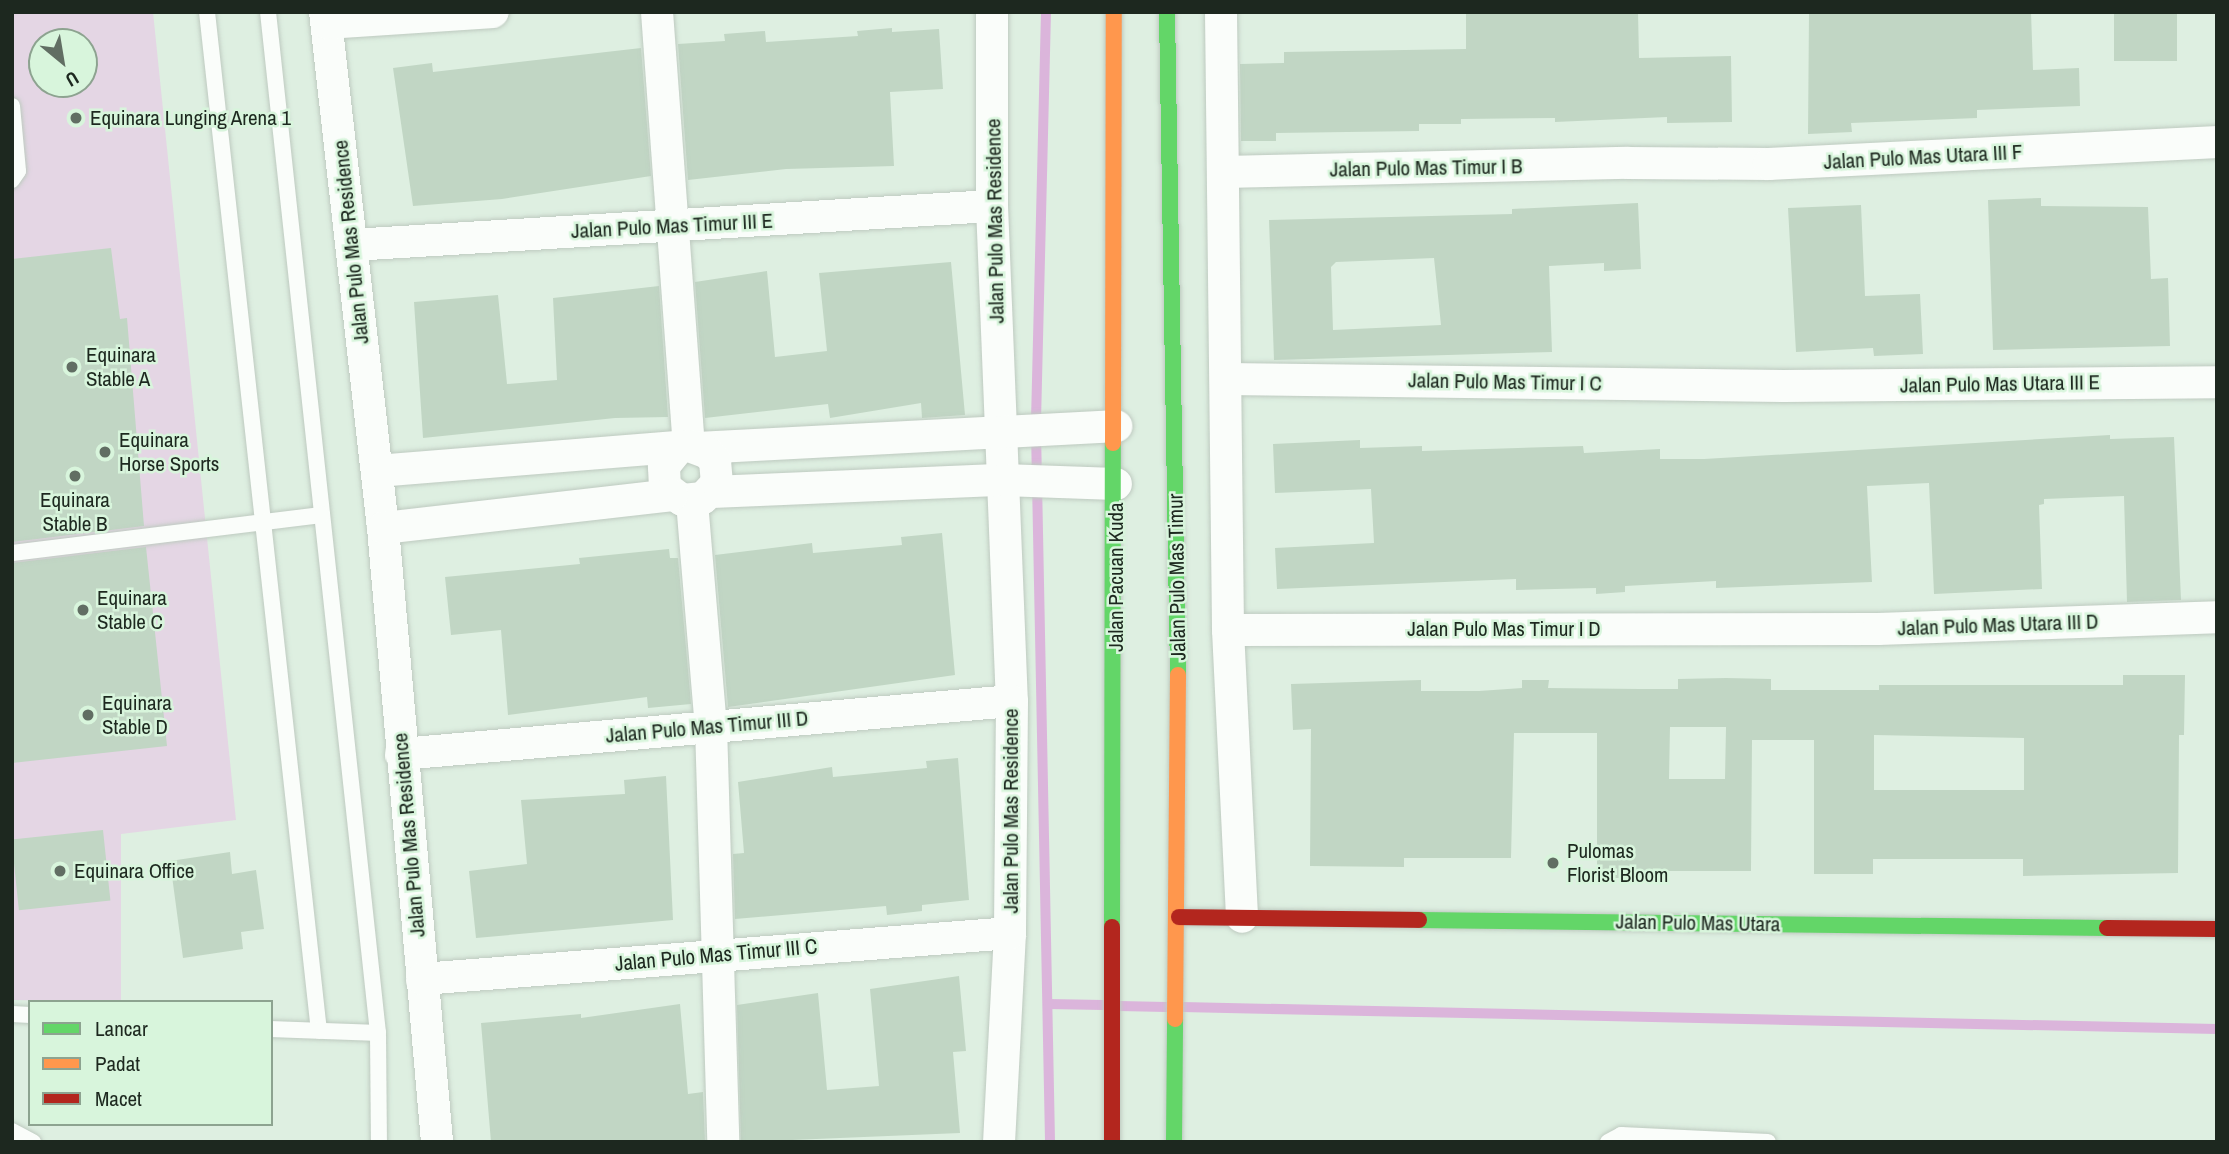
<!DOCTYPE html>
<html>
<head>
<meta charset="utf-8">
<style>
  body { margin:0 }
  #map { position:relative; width:2229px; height:1154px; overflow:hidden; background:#deefe1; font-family:"Archivo Narrow",sans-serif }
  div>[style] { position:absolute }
  .green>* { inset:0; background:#e4d6e4 }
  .stream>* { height:10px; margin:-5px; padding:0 5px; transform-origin:5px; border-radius:5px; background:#dbb5db }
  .building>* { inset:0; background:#c1d6c4; transform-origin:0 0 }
  .roads { filter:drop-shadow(0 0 2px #becac0) drop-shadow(0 0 2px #becac0) }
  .lane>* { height:16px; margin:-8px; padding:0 8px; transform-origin:8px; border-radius:8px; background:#fafdfa }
  .street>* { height:32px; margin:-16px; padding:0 16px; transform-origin:16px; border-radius:16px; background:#fafdfa }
  .fast>* { height:16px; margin:-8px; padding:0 8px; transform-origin:8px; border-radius:8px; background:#63d668 }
  .slow>* { height:16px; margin:-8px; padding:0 8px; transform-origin:8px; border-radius:8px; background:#ff974d }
  .jam>* { height:16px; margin:-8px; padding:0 8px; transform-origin:8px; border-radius:8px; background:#b3261e }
  .dots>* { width:19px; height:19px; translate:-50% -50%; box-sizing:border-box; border:4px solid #d8f5dc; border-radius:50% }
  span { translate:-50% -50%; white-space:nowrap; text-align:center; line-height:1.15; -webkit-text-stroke:5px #d8f5dc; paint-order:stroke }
  .poi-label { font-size:21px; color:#1d281f }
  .left { translate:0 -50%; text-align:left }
  .street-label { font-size:21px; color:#1d281f }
  .frame { position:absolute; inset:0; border:14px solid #1d281f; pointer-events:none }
  .legend { position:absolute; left:28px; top:1000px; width:245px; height:126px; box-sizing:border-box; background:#d8f5dc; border:2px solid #8da390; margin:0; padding:9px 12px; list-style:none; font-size:21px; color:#1d281f }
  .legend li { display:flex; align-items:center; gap:14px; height:35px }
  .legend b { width:35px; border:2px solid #8da390 }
  .north { position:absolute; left:28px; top:28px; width:70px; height:70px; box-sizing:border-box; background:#d8f5dc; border:2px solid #8da390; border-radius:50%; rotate:150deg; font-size:19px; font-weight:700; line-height:28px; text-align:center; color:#1d281f }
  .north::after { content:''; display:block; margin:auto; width:24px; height:32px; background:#616e63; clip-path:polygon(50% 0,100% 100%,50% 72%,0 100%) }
</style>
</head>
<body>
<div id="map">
  <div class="green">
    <i style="clip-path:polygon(evenodd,12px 12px,153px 12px,236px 820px,121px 834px,121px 1002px,12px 1000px,12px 12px,42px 42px,84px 42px,84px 84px,42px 84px,42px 42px)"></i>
  </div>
  <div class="stream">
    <i style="left:1046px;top:12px;width:419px;rotate:91.4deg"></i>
    <i style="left:1036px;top:431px;width:711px;rotate:88.87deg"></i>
    <i style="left:1048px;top:1004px;width:55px;rotate:1deg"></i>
    <i style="left:1119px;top:1006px;width:47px;rotate:1.2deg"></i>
    <i style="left:1182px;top:1007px;width:1035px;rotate:1.22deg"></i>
  </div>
  <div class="building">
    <i style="clip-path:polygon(1466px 12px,1638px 12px,1639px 58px,1731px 56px,1732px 122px,1667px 123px,1667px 117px,1555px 122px,1555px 118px,1461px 119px,1461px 124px,1419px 124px,1419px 131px,1276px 133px,1276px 141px,1241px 141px,1240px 64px,1284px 63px,1284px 52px,1466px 49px)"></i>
    <i style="clip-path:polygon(1809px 12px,2031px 12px,2033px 70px,2079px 68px,2080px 106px,1977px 110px,1977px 118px,1851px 123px,1852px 132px,1808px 134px)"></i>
    <i style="left:2114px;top:12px;width:63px;height:49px"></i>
    <i style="clip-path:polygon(892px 28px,892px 32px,939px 29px,943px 89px,890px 92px,894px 166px,786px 169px,688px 180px,678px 44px,725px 41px,724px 34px,765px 31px,766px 42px,858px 36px,857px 31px)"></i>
    <i style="clip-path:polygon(641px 48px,651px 176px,502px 199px,413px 206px,393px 68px,432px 63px,433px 72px)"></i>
    <i style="clip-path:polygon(2041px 198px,2041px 206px,2148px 207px,2151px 279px,2168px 278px,2170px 346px,1993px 350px,1988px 200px)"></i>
    <i style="clip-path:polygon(evenodd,1638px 203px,1641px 269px,1604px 271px,1604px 263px,1549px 266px,1552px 352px,1274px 360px,1269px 220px,1512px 214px,1512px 209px,1638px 203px,1434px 258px,1441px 325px,1333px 330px,1331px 267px,1336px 262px,1434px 258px)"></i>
    <i style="clip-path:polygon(1861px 205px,1865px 296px,1920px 294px,1923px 354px,1874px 356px,1873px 348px,1796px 352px,1788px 208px)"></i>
    <i style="clip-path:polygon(111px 248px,120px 319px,127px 318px,144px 526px,12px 542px,12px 259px)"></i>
    <i style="clip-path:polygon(951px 262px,965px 415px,922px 418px,921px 403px,830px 418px,828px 404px,705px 418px,695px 282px,767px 271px,775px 357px,827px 351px,819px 273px)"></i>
    <i style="clip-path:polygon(659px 286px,668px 417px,615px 418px,423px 438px,414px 302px,498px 295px,507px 384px,557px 380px,553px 298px)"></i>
    <i style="clip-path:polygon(2110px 435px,2110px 439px,2174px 437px,2181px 600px,2127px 602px,2124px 496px,2044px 499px,2044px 504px,2039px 505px,2042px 589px,1934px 594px,1929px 483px,1867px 486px,1872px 582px,1716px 588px,1716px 581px,1625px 586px,1625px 592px,1596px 594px,1596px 588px,1516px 590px,1516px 579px,1277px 589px,1275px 548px,1374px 543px,1371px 489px,1275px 493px,1273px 444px,1360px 440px,1360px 448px,1422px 446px,1422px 451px,1583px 446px,1584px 453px,1660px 449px,1660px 459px,1704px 459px)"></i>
    <i style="clip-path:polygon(942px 533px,955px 675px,728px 707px,715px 555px,812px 543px,813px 553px,902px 545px,901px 537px)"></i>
    <i style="clip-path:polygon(146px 547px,167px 746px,12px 763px,12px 563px)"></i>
    <i style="clip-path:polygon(669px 549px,670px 558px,678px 558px,691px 704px,648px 708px,647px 697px,508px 715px,501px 630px,451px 635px,445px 577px,580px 564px,579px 558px)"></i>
    <i style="clip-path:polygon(evenodd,2123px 675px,2185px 675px,2184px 735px,2179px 735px,2178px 873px,2023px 876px,2023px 859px,1873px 859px,1873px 874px,1814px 874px,1814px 740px,1752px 740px,1751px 871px,1667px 871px,1667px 878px,1597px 878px,1597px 733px,1514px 733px,1511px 858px,1404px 858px,1404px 867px,1310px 866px,1311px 729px,1293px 730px,1291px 684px,1421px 680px,1421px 691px,1479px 691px,1522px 688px,1522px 680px,1549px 680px,1548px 688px,1640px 689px,1678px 689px,1678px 679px,1726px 678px,1771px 679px,1771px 690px,1879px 690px,1879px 685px,2123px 685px,2123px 675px,1670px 727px,1726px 727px,1725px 779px,1669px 779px,1670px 727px,2123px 675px,1874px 735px,2024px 738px,2024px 790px,1874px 790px,1874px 735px)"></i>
    <i style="clip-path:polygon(958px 758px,969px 900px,922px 905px,922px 911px,887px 915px,886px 906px,735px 919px,733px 854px,744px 853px,738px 782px,832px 767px,833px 777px,927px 768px,926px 761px)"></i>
    <i style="clip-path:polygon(666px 776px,673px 920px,476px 938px,469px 871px,527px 864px,521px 800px,625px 794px,624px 780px)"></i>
    <i style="left:103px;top:830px;width:71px;height:92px;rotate:84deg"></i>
    <i style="clip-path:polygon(230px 852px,232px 874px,256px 870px,264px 929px,241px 932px,243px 949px,183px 958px,170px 861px)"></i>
    <i style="clip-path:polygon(959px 976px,966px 1051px,953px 1052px,960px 1133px,741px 1142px,737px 1005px,818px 993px,827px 1090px,879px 1086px,870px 989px)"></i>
    <i style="clip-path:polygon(680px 1004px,688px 1094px,703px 1092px,705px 1142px,491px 1142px,481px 1023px,581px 1014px,581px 1018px)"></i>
  </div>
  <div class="roads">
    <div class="lane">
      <i style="left:207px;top:12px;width:1025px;rotate:83.73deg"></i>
      <i style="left:268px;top:12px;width:1027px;rotate:83.85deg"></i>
      <i style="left:378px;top:1033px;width:109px;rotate:89.5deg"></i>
      <i style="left:12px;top:106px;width:65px;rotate:84.7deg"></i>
      <i style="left:18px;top:171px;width:11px;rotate:124deg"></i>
      <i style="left:12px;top:553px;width:312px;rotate:-7deg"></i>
      <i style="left:12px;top:1014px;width:18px;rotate:3deg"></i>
      <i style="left:271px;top:1029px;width:107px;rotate:2.1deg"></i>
      <i style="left:12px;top:1131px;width:24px;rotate:28deg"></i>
      <i style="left:1608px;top:1142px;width:15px;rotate:-28deg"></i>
      <i style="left:1621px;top:1135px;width:147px;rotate:2.7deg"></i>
    </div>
    <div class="street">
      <i style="left:325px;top:12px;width:519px;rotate:83.59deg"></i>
      <i style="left:383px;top:528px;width:616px;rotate:84.97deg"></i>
      <i style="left:657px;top:12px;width:435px;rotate:85.8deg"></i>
      <i style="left:992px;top:12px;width:194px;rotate:90deg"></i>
      <i style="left:992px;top:206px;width:495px;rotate:87.7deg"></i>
      <i style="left:1012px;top:701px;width:232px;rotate:90.5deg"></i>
      <i style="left:1010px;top:933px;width:209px;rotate:93deg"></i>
      <i style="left:1221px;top:12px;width:618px;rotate:89.35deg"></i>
      <i style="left:1228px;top:630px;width:287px;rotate:87.2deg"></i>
      <i style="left:327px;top:23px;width:166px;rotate:-3.8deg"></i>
      <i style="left:1224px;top:172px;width:404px;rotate:-1.3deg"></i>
      <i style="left:1628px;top:163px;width:141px;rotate:0.4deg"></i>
      <i style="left:1769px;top:164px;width:449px;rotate:-2.8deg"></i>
      <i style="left:352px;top:245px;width:641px;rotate:-3.49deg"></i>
      <i style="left:1227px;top:379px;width:557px;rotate:0.72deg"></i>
      <i style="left:1784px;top:386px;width:433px;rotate:-0.5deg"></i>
      <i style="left:699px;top:448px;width:418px;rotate:-3deg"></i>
      <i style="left:377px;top:471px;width:313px;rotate:-4.6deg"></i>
      <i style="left:689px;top:446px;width:20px;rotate:20deg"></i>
      <i style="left:708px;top:453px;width:11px;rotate:49deg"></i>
      <i style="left:715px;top:461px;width:22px;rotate:85deg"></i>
      <i style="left:717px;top:483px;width:21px;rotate:133deg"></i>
      <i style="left:703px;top:498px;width:21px;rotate:175deg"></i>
      <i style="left:682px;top:500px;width:21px;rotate:-143deg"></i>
      <i style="left:665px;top:487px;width:21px;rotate:-93deg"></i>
      <i style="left:664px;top:466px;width:22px;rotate:-51deg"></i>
      <i style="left:712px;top:492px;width:291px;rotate:-2.4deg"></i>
      <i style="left:1003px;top:480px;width:113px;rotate:2deg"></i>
      <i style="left:692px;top:502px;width:225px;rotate:85.2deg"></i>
      <i style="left:711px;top:726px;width:416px;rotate:88.3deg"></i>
      <i style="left:383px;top:528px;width:291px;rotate:-6.5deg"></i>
      <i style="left:1228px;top:630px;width:650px;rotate:-0.09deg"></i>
      <i style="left:1878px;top:629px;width:339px;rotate:-2deg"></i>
      <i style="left:401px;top:754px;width:613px;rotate:-4.96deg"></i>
      <i style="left:422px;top:979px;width:590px;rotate:-4.47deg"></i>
    </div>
    <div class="fast">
      <i style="left:1167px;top:12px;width:663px;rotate:89.05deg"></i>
      <i style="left:1419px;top:920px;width:688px;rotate:0.67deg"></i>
      <i style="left:1112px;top:927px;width:484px;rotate:-89.9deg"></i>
      <i style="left:1174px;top:1142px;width:123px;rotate:-89.5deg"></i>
    </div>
    <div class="slow">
      <i style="left:1113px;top:443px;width:431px;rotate:-89.9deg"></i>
      <i style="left:1175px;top:1019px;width:344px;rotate:-89.5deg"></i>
    </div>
    <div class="jam">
      <i style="left:1179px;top:917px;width:240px;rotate:0.7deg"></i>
      <i style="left:2107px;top:928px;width:110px;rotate:0.5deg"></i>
      <i style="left:1112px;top:1142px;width:215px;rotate:-90deg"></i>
    </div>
  </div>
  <div class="dots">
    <i style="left:76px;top:118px;background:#616e63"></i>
    <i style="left:72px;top:367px;background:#616e63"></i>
    <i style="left:105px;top:452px;background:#616e63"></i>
    <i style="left:75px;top:476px;background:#616e63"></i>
    <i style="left:83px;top:610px;background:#616e63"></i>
    <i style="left:88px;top:715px;background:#616e63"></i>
    <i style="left:1553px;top:863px;background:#616e63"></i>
    <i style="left:60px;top:871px;background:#616e63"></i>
  </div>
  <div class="poi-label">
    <span class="left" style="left:90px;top:118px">Equinara Lunging Arena 1</span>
    <span class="left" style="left:86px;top:367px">Equinara<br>Stable A</span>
    <span class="left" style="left:119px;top:452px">Equinara<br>Horse Sports</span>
    <span style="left:75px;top:512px">Equinara<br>Stable B</span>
    <span class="left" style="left:97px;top:610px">Equinara<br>Stable C</span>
    <span class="left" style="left:102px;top:715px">Equinara<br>Stable D</span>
    <span class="left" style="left:1567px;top:863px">Pulomas<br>Florist Bloom</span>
    <span class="left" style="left:74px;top:871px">Equinara Office</span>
  </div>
  <div class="street-label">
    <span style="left:1923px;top:157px;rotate:-3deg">Jalan Pulo Mas Utara III F</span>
    <span style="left:1426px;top:168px;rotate:-1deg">Jalan Pulo Mas Timur I B</span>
    <span style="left:995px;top:221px;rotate:-91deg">Jalan Pulo Mas Residence</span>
    <span style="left:672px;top:226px;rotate:-3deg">Jalan Pulo Mas Timur III E</span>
    <span style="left:351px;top:242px;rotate:-96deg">Jalan Pulo Mas Residence</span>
    <span style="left:1505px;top:382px;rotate:1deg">Jalan Pulo Mas Timur I C</span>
    <span style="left:2000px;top:384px;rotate:-1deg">Jalan Pulo Mas Utara III E</span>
    <span style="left:1116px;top:577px;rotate:-90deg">Jalan Pacuan Kuda</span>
    <span style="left:1177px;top:577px;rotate:-91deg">Jalan Pulo Mas Timur</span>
    <span style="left:1998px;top:625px;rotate:-2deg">Jalan Pulo Mas Utara III D</span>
    <span style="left:1504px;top:629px">Jalan Pulo Mas Timur I D</span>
    <span style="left:707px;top:727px;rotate:-5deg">Jalan Pulo Mas Timur III D</span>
    <span style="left:1011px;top:811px;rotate:-90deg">Jalan Pulo Mas Residence</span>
    <span style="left:409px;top:835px;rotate:-95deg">Jalan Pulo Mas Residence</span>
    <span style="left:1698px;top:923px;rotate:1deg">Jalan Pulo Mas Utara</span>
    <span style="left:716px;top:955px;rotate:-5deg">Jalan Pulo Mas Timur III C</span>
  </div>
  <div class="frame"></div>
  <ul class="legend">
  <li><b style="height:9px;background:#63d668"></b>Lancar</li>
  <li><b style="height:9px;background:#ff974d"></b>Padat</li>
  <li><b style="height:9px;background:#b3261e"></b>Macet</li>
  </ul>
  <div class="north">U</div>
</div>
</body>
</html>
